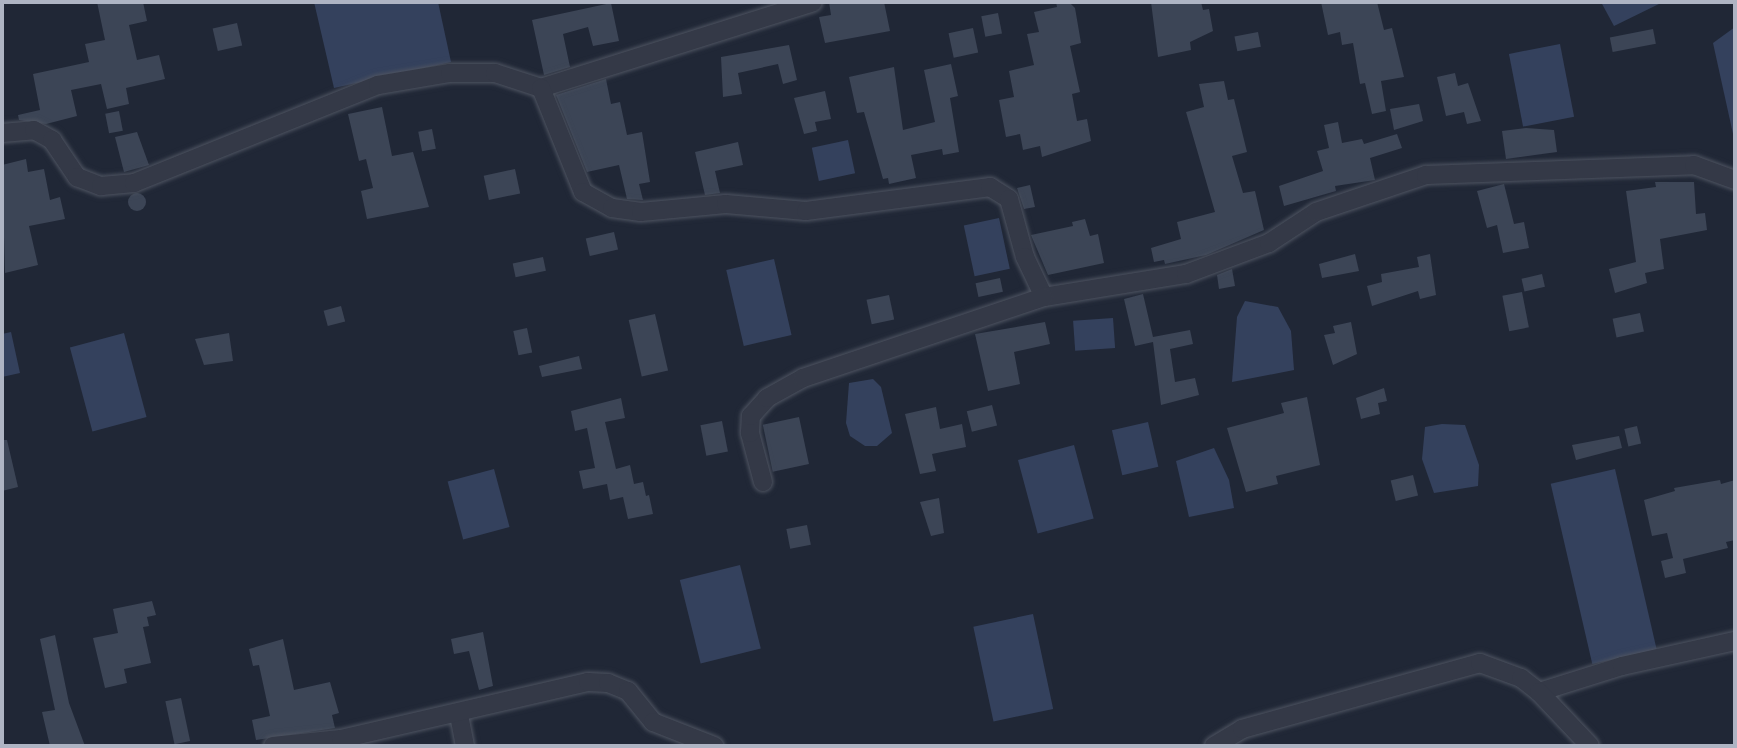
<!DOCTYPE html>
<html>
<head>
<meta charset="utf-8">
<style>
  body { margin:0 }
  #map { position:relative; width:1737px; height:748px; overflow:hidden; background:#202736; font-family:"Fira Sans",sans-serif }
  div>[style] { position:absolute }
  .water>* { inset:0; background:#34415d; transform-origin:0 0 }
  .building>* { inset:0; background:#3c4556; transform-origin:0 0 }
  .round { border-radius:50% }
  .roads { filter:drop-shadow(0 0 2px #4e5461) drop-shadow(0 0 2px #4e5461) }
  .minor>* { height:18px; margin:-9px; padding:0 9px; transform-origin:9px; border-radius:9px; background:#343947 }
  span { translate:-50% -50%; white-space:nowrap; text-align:center; line-height:1.15; -webkit-text-stroke:7px #191f2b; paint-order:stroke }
  .frame { position:absolute; inset:0; border:4px solid #aeb4c3; pointer-events:none }
</style>
</head>
<body>
<div id="map">
  <div class="water">
    <i style="clip-path:polygon(314px 2px,438px 2px,451px 62px,334px 88px)"></i>
    <i style="clip-path:polygon(1601px 2px,1663px 2px,1614px 26px)"></i>
    <i style="clip-path:polygon(1735px 27px,1735px 143px,1713px 43px)"></i>
    <i style="left:1560px;top:44px;width:74px;height:52px;rotate:79deg"></i>
    <i style="left:848px;top:140px;width:34px;height:37px;rotate:78deg"></i>
    <i style="left:999px;top:218px;width:52px;height:36px;rotate:78deg"></i>
    <i style="left:774px;top:259px;width:78px;height:49px;rotate:77deg"></i>
    <i style="clip-path:polygon(1245px 301px,1278px 307px,1291px 331px,1294px 370px,1232px 382px,1237px 317px)"></i>
    <i style="left:1113px;top:318px;width:30px;height:40px;rotate:86deg"></i>
    <i style="clip-path:polygon(11px 332px,20px 373px,2px 377px,2px 334px)"></i>
    <i style="left:124px;top:333px;width:87px;height:56px;rotate:75deg"></i>
    <i style="clip-path:polygon(873px 379px,881px 387px,892px 433px,877px 446px,865px 446px,850px 436px,846px 423px,849px 383px)"></i>
    <i style="left:1148px;top:422px;width:46px;height:37px;rotate:77deg"></i>
    <i style="clip-path:polygon(1442px 424px,1465px 425px,1479px 465px,1478px 486px,1434px 493px,1422px 459px,1425px 427px)"></i>
    <i style="left:1074px;top:445px;width:76px;height:58px;rotate:75deg"></i>
    <i style="clip-path:polygon(1214px 448px,1229px 480px,1234px 508px,1189px 517px,1176px 461px)"></i>
    <i style="left:494px;top:469px;width:60px;height:48px;rotate:75deg"></i>
    <i style="left:1615px;top:469px;width:185px;height:66px;rotate:77deg"></i>
    <i style="left:740px;top:565px;width:86px;height:62px;rotate:76deg"></i>
    <i style="left:1033px;top:614px;width:97px;height:61px;rotate:78deg"></i>
  </div>
  <div class="building">
    <i style="clip-path:polygon(97px 2px,143px 2px,147px 21px,129px 25px,137px 60px,159px 55px,165px 79px,126px 88px,129px 104px,107px 109px,101px 84px,71px 90px,77px 116px,46px 124px,19px 120px,18px 115px,40px 110px,33px 74px,89px 62px,85px 44px,105px 40px)"></i>
    <i style="clip-path:polygon(829px 2px,884px 2px,890px 31px,825px 43px,819px 17px,831px 15px)"></i>
    <i style="clip-path:polygon(1056px 2px,1069px 2px,1075px 8px,1081px 43px,1070px 46px,1080px 92px,1072px 94px,1077px 121px,1087px 119px,1091px 141px,1042px 157px,1040px 146px,1023px 150px,1020px 134px,1006px 137px,999px 100px,1014px 97px,1009px 71px,1034px 65px,1027px 34px,1039px 32px,1034px 12px,1057px 7px)"></i>
    <i style="clip-path:polygon(1151px 2px,1201px 2px,1203px 10px,1209px 9px,1213px 31px,1190px 42px,1191px 50px,1158px 57px)"></i>
    <i style="clip-path:polygon(1321px 2px,1377px 2px,1384px 30px,1392px 28px,1404px 77px,1381px 81px,1386px 111px,1372px 114px,1365px 83px,1360px 84px,1353px 43px,1342px 45px,1340px 32px,1328px 35px)"></i>
    <i style="clip-path:polygon(611px 3px,619px 41px,593px 46px,588px 27px,563px 34px,570px 67px,544px 75px,532px 20px)"></i>
    <i style="left:998px;top:13px;width:21px;height:17px;rotate:79deg"></i>
    <i style="left:237px;top:23px;width:23px;height:25px;rotate:77deg"></i>
    <i style="left:973px;top:28px;width:25px;height:25px;rotate:78deg"></i>
    <i style="left:1653px;top:29px;width:15px;height:44px;rotate:79deg"></i>
    <i style="left:1258px;top:32px;width:15px;height:24px;rotate:79deg"></i>
    <i style="clip-path:polygon(789px 45px,797px 80px,783px 84px,778px 64px,738px 73px,742px 94px,723px 97px,721px 57px)"></i>
    <i style="clip-path:polygon(951px 64px,958px 96px,950px 98px,959px 152px,943px 155px,942px 149px,911px 155px,916px 178px,889px 184px,888px 178px,883px 179px,864px 112px,857px 113px,849px 77px,894px 67px,903px 130px,935px 122px,924px 70px)"></i>
    <i style="clip-path:polygon(1455px 73px,1458px 86px,1468px 83px,1481px 121px,1467px 124px,1464px 112px,1446px 116px,1437px 77px)"></i>
    <i style="clip-path:polygon(606px 79px,611px 104px,620px 102px,627px 135px,642px 132px,650px 182px,639px 184px,643px 200px,627px 199px,619px 165px,587px 172px,556px 95px)"></i>
    <i style="clip-path:polygon(1224px 81px,1228px 100px,1234px 99px,1247px 152px,1232px 156px,1243px 193px,1255px 191px,1264px 230px,1206px 255px,1165px 264px,1164px 260px,1154px 262px,1151px 248px,1181px 239px,1177px 222px,1215px 212px,1186px 112px,1204px 107px,1199px 84px)"></i>
    <i style="clip-path:polygon(825px 91px,831px 119px,815px 122px,817px 131px,804px 134px,794px 98px)"></i>
    <i style="clip-path:polygon(1419px 104px,1423px 121px,1394px 130px,1390px 109px)"></i>
    <i style="clip-path:polygon(382px 107px,392px 156px,413px 152px,429px 207px,367px 219px,361px 191px,373px 188px,366px 159px,359px 161px,348px 114px)"></i>
    <i style="left:119px;top:111px;width:20px;height:14px;rotate:79deg"></i>
    <i style="clip-path:polygon(1338px 122px,1342px 143px,1362px 139px,1364px 144px,1397px 134px,1402px 148px,1370px 158px,1375px 180px,1335px 186px,1336px 191px,1284px 206px,1279px 186px,1323px 171px,1317px 151px,1329px 148px,1324px 125px)"></i>
    <i style="clip-path:polygon(1526px 128px,1554px 130px,1557px 152px,1506px 159px,1502px 131px)"></i>
    <i style="left:432px;top:129px;width:20px;height:14px;rotate:79deg"></i>
    <i style="clip-path:polygon(137px 132px,149px 165px,124px 172px,115px 137px)"></i>
    <i style="clip-path:polygon(738px 142px,743px 165px,715px 171px,720px 193px,705px 195px,695px 152px)"></i>
    <i style="clip-path:polygon(26px 159px,28px 172px,44px 169px,50px 200px,60px 197px,65px 219px,29px 226px,38px 265px,5px 273px,2px 165px)"></i>
    <i style="left:515px;top:169px;width:25px;height:32px;rotate:78deg"></i>
    <i style="clip-path:polygon(1655px 182px,1694px 182px,1696px 214px,1705px 213px,1707px 230px,1660px 239px,1664px 269px,1645px 273px,1647px 283px,1615px 293px,1609px 269px,1636px 262px,1626px 191px,1656px 187px)"></i>
    <i style="clip-path:polygon(1504px 184px,1514px 224px,1524px 222px,1529px 248px,1503px 253px,1497px 225px,1487px 228px,1477px 191px)"></i>
    <i style="clip-path:polygon(1030px 185px,1035px 207px,1024px 209px,1017px 188px)"></i>
    <i class="round" style="left:128px;top:193px;width:18px;height:18px"></i>
    <i style="clip-path:polygon(1085px 219px,1090px 236px,1098px 234px,1104px 263px,1048px 275px,1031px 235px,1073px 226px,1072px 222px)"></i>
    <i style="left:614px;top:232px;width:18px;height:29px;rotate:77deg"></i>
    <i style="clip-path:polygon(1355px 254px,1359px 271px,1322px 278px,1319px 264px)"></i>
    <i style="clip-path:polygon(1430px 254px,1436px 295px,1420px 299px,1418px 291px,1372px 306px,1367px 286px,1382px 282px,1381px 274px,1419px 267px,1417px 257px)"></i>
    <i style="left:543px;top:257px;width:14px;height:31px;rotate:78deg"></i>
    <i style="clip-path:polygon(1232px 269px,1235px 286px,1219px 289px,1217px 275px)"></i>
    <i style="left:1542px;top:274px;width:13px;height:21px;rotate:77deg"></i>
    <i style="left:1000px;top:278px;width:14px;height:25px;rotate:78deg"></i>
    <i style="left:1522px;top:292px;width:36px;height:20px;rotate:79deg"></i>
    <i style="clip-path:polygon(1143px 294px,1153px 337px,1190px 330px,1193px 344px,1170px 349px,1175px 382px,1195px 378px,1199px 395px,1161px 405px,1153px 342px,1135px 346px,1124px 299px)"></i>
    <i style="left:889px;top:295px;width:25px;height:23px;rotate:78deg"></i>
    <i style="left:341px;top:306px;width:16px;height:18px;rotate:75deg"></i>
    <i style="left:1640px;top:313px;width:19px;height:28px;rotate:78deg"></i>
    <i style="left:655px;top:314px;width:58px;height:27px;rotate:77deg"></i>
    <i style="clip-path:polygon(1045px 322px,1050px 344px,1014px 352px,1020px 384px,988px 391px,975px 334px)"></i>
    <i style="clip-path:polygon(1351px 322px,1357px 354px,1333px 365px,1324px 335px,1335px 333px,1333px 326px)"></i>
    <i style="left:527px;top:328px;width:25px;height:14px;rotate:78deg"></i>
    <i style="clip-path:polygon(229px 333px,233px 361px,204px 365px,195px 339px)"></i>
    <i style="clip-path:polygon(579px 356px,582px 369px,542px 377px,539px 366px)"></i>
    <i style="clip-path:polygon(1384px 388px,1387px 401px,1378px 403px,1380px 414px,1361px 419px,1356px 398px)"></i>
    <i style="clip-path:polygon(1307px 397px,1320px 465px,1276px 476px,1278px 484px,1246px 492px,1227px 428px,1284px 413px,1281px 403px)"></i>
    <i style="clip-path:polygon(621px 398px,625px 418px,605px 422px,616px 469px,630px 465px,634px 484px,643px 482px,646px 496px,649px 495px,653px 514px,628px 519px,623px 497px,610px 500px,607px 484px,583px 489px,579px 471px,595px 468px,587px 428px,575px 431px,571px 411px)"></i>
    <i style="left:992px;top:405px;width:21px;height:26px;rotate:76deg"></i>
    <i style="clip-path:polygon(936px 407px,940px 429px,962px 424px,966px 447px,932px 454px,936px 471px,920px 474px,905px 414px)"></i>
    <i style="left:799px;top:417px;width:48px;height:37px;rotate:78deg"></i>
    <i style="left:722px;top:421px;width:31px;height:22px;rotate:79deg"></i>
    <i style="left:1637px;top:426px;width:18px;height:13px;rotate:77deg"></i>
    <i style="clip-path:polygon(1619px 436px,1622px 448px,1576px 460px,1572px 445px)"></i>
    <i style="clip-path:polygon(2px 440px,7px 440px,18px 487px,2px 491px)"></i>
    <i style="left:1413px;top:475px;width:21px;height:23px;rotate:76deg"></i>
    <i style="clip-path:polygon(1720px 480px,1721px 484px,1735px 480px,1735px 540px,1726px 542px,1728px 548px,1683px 559px,1686px 573px,1665px 578px,1661px 561px,1673px 558px,1667px 533px,1652px 536px,1644px 500px,1675px 491px,1674px 488px)"></i>
    <i style="clip-path:polygon(939px 498px,944px 533px,931px 536px,920px 502px)"></i>
    <i style="left:807px;top:525px;width:20px;height:21px;rotate:79deg"></i>
    <i style="clip-path:polygon(152px 601px,156px 615px,147px 617px,149px 626px,143px 627px,151px 663px,124px 669px,127px 683px,105px 688px,93px 638px,118px 633px,113px 609px)"></i>
    <i style="clip-path:polygon(483px 632px,493px 686px,479px 690px,469px 651px,454px 654px,451px 639px)"></i>
    <i style="clip-path:polygon(55px 635px,69px 703px,85px 746px,50px 746px,42px 712px,55px 710px,40px 639px)"></i>
    <i style="clip-path:polygon(283px 639px,294px 690px,330px 682px,339px 713px,332px 715px,335px 728px,256px 740px,252px 720px,270px 716px,259px 665px,253px 666px,249px 649px)"></i>
    <i style="left:181px;top:698px;width:44px;height:16px;rotate:78deg"></i>
  </div>
  <div class="roads">
    <div class="minor">
      <i style="left:541px;top:88px;width:285px;rotate:-17.5deg"></i>
      <i style="left:2px;top:133px;width:32px;rotate:-5deg"></i>
      <i style="left:34px;top:130px;width:21px;rotate:29deg"></i>
      <i style="left:52px;top:140px;width:45px;rotate:56deg"></i>
      <i style="left:77px;top:177px;width:26px;rotate:21deg"></i>
      <i style="left:101px;top:186px;width:33px;rotate:-5deg"></i>
      <i style="left:134px;top:183px;width:263px;rotate:-21.9deg"></i>
      <i style="left:378px;top:85px;width:73px;rotate:-9.5deg"></i>
      <i style="left:450px;top:73px;width:45px"></i>
      <i style="left:495px;top:73px;width:48px;rotate:18.1deg"></i>
      <i style="left:541px;top:88px;width:112px;rotate:68deg"></i>
      <i style="left:583px;top:192px;width:33px;rotate:29deg"></i>
      <i style="left:612px;top:208px;width:29px;rotate:8deg"></i>
      <i style="left:641px;top:212px;width:85px;rotate:-5.4deg"></i>
      <i style="left:726px;top:204px;width:80px;rotate:5deg"></i>
      <i style="left:806px;top:211px;width:186px;rotate:-7.4deg"></i>
      <i style="left:990px;top:187px;width:22px;rotate:32deg"></i>
      <i style="left:1009px;top:199px;width:60px;rotate:74.6deg"></i>
      <i style="left:1025px;top:257px;width:44px;rotate:64.6deg"></i>
      <i style="left:1044px;top:297px;width:144px;rotate:-9.2deg"></i>
      <i style="left:1186px;top:274px;width:89px;rotate:-20.5deg"></i>
      <i style="left:1269px;top:243px;width:56px;rotate:-33.4deg"></i>
      <i style="left:1316px;top:212px;width:116px;rotate:-18.6deg"></i>
      <i style="left:1426px;top:175px;width:268px;rotate:-2.1deg"></i>
      <i style="left:1694px;top:165px;width:44px;rotate:20.1deg"></i>
      <i style="left:763px;top:482px;width:51px;rotate:-104.9deg"></i>
      <i style="left:750px;top:433px;width:17px;rotate:-87deg"></i>
      <i style="left:751px;top:416px;width:24px;rotate:-48deg"></i>
      <i style="left:767px;top:398px;width:41px;rotate:-29.1deg"></i>
      <i style="left:803px;top:378px;width:254px;rotate:-18.6deg"></i>
      <i style="left:1539px;top:692px;width:87px;rotate:-17.4deg"></i>
      <i style="left:1622px;top:666px;width:116px;rotate:-12.5deg"></i>
      <i style="left:459px;top:715px;width:32px;rotate:79deg"></i>
      <i style="left:273px;top:746px;width:68px;rotate:-5.9deg"></i>
      <i style="left:341px;top:739px;width:253px;rotate:-13deg"></i>
      <i style="left:588px;top:682px;width:20px;rotate:3deg"></i>
      <i style="left:608px;top:683px;width:22px;rotate:22deg"></i>
      <i style="left:628px;top:691px;width:40px;rotate:51deg"></i>
      <i style="left:653px;top:722px;width:66px;rotate:21.5deg"></i>
      <i style="left:1214px;top:746px;width:33px;rotate:-31deg"></i>
      <i style="left:1242px;top:729px;width:247px;rotate:-15.5deg"></i>
      <i style="left:1480px;top:663px;width:44px;rotate:20.1deg"></i>
      <i style="left:1521px;top:678px;width:23px;rotate:38deg"></i>
      <i style="left:1539px;top:692px;width:74px;rotate:46.6deg"></i>
    </div>
  </div>
  <div class="frame"></div>
</div>
</body>
</html>
